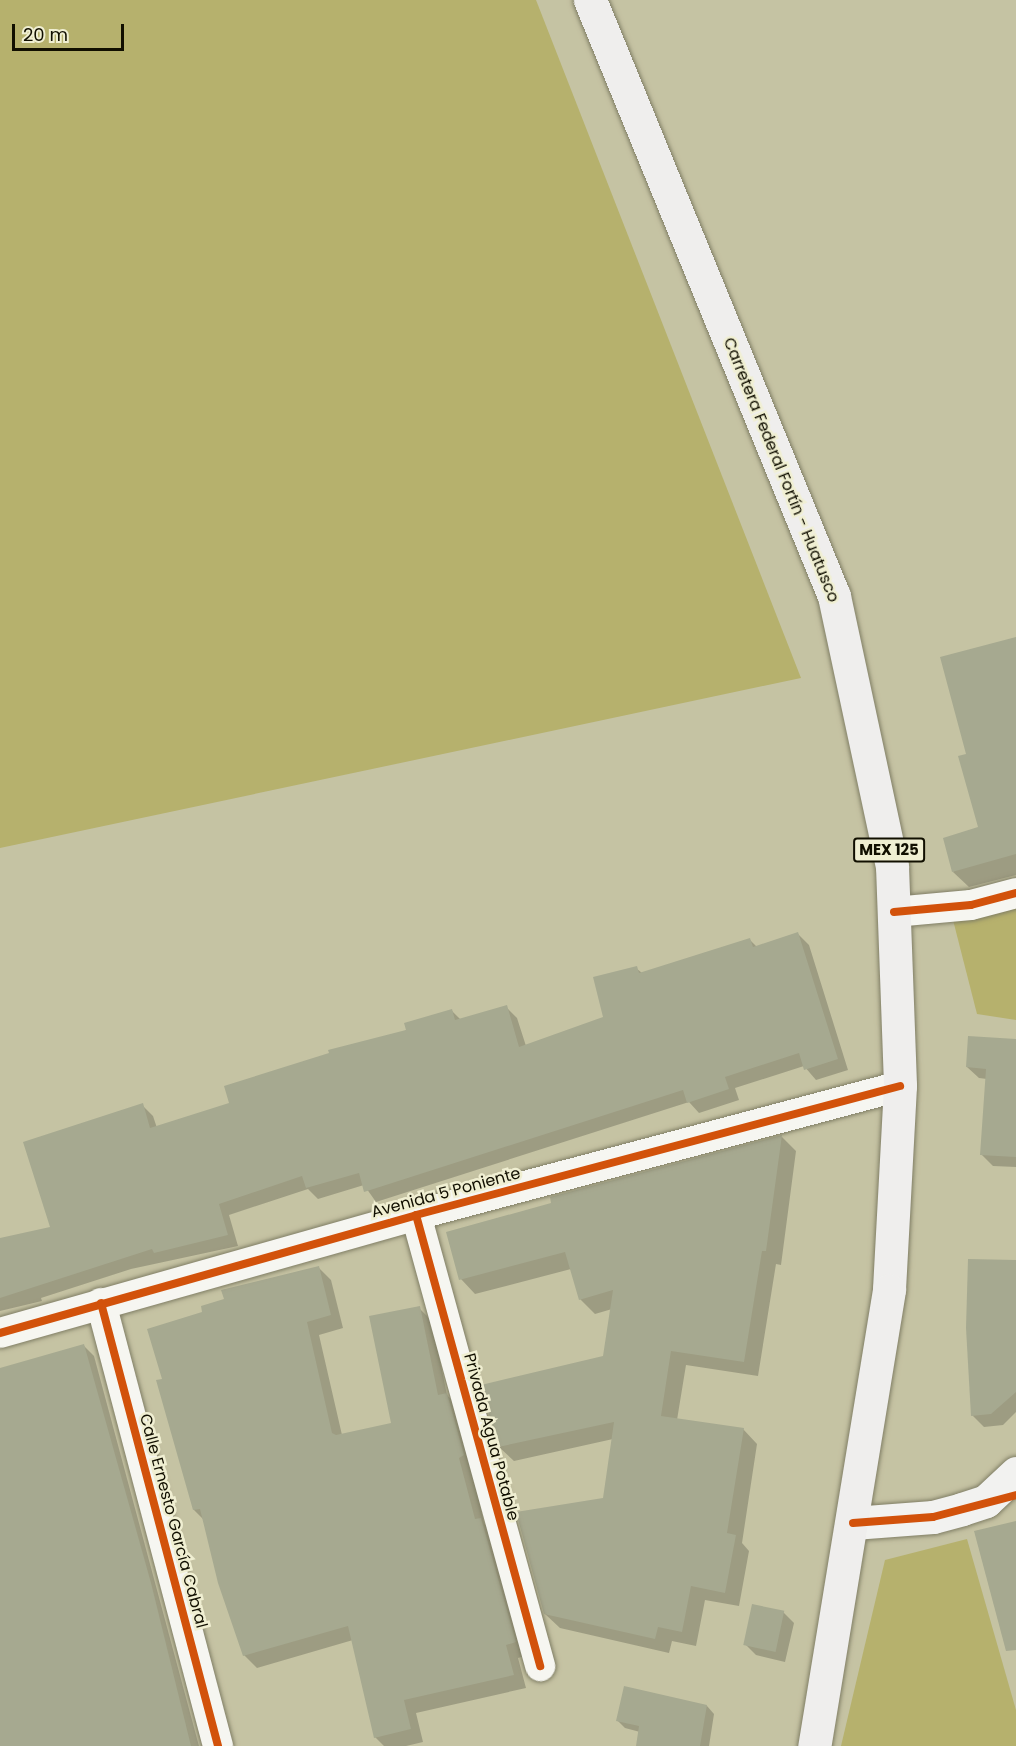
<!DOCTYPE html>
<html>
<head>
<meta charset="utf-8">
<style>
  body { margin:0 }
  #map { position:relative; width:1016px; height:1746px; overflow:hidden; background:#c5c3a3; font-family:Poppins,sans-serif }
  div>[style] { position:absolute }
  .green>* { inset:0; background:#b6b16d }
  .shadow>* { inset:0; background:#0003 }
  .building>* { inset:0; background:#a6a990; transform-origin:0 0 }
  .roads { filter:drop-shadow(0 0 2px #807e65) drop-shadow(0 0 2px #807e65) }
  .street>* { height:30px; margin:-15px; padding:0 15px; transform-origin:15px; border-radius:15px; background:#f6f6f1 }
  .secondary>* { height:33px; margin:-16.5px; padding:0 16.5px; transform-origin:16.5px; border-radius:16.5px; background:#f2f2f0 }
  .primary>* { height:33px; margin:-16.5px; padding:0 16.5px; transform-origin:16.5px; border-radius:16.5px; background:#efeeed }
  .cycleway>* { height:8px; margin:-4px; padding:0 4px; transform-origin:4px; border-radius:4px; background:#d2520b }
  span { translate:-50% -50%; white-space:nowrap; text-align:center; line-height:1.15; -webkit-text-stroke:5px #f0efd2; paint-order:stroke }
  .shield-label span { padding:2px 4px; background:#f0efd2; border:2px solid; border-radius:4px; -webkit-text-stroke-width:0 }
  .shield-label { font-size:15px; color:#110f00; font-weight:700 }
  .street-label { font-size:16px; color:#110f00 }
  .scale { position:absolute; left:12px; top:24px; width:112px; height:27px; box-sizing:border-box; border:3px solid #110f00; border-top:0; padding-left:8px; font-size:18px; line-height:21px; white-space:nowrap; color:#110f00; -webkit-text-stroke:4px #f0efd2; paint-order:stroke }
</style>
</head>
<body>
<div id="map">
  <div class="green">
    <i style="clip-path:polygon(0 0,536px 0,801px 678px,0 848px)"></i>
    <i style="clip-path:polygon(1016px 904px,1016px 1020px,977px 1014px,953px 920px)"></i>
    <i style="clip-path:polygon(967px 1539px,1016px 1710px,1016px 1746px,841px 1746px,885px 1560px)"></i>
  </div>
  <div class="shadow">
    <i style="clip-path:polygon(1016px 639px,1016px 875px,969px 887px,953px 872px,980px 828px,968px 755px)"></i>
    <i style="clip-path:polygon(798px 934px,809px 945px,848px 1070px,816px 1080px,804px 1066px,735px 1088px,739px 1100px,699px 1113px,689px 1102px,376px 1202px,364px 1185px,318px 1199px,308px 1189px,229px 1215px,238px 1246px,131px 1269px,41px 1298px,42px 1301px,0 1311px,0 1240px,52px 1228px,142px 1105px,153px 1116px,157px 1128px,231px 1104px,452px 1011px,461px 1020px,506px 1007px,517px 1018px,526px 1046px,605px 1018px,636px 968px,642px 973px,750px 940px,757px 947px)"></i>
    <i style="clip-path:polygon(1016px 1041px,1016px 1167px,993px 1166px,981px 1154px,987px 1079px,979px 1078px,967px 1067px)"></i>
    <i style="clip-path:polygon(782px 1137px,796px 1151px,781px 1265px,776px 1264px,758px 1376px,686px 1365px,677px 1420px,743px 1429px,757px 1444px,742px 1543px,749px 1551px,739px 1606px,705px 1600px,696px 1646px,672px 1641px,669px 1653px,560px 1628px,545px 1614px,604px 1500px,613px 1439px,514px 1461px,499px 1447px,604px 1357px,612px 1309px,595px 1314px,580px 1299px,571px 1269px,475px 1294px,461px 1279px,553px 1204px,551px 1198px)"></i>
    <i style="clip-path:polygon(1016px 1262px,1016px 1412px,1003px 1425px,984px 1427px,972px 1415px)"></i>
    <i style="clip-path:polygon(318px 1267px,331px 1280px,343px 1328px,319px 1335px,342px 1435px,393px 1424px,419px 1308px,432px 1321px,447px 1395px,459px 1407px,484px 1523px,494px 1533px,528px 1655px,518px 1658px,526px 1688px,416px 1713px,423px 1742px,406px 1746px,384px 1746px,375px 1737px,353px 1640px,257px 1668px,244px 1655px,204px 1520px,194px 1510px,164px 1380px,204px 1313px)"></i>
    <i style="clip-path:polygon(83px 1345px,94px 1356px,199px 1746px,0 1746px,0 1369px)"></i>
    <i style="clip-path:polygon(783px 1612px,794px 1623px,785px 1662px,756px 1655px,745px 1644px)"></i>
    <i style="clip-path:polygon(707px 1706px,714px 1714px,709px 1746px,638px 1746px,640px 1732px,625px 1728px,618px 1721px)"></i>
  </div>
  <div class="building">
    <i style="clip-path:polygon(1016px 637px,1016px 854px,952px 872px,943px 838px,978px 827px,958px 756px,966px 754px,940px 657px)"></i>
    <i style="clip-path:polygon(798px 932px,838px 1059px,804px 1070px,799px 1053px,725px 1077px,729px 1089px,687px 1103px,683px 1090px,364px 1192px,359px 1173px,306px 1188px,302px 1176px,219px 1204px,228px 1235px,154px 1253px,152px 1249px,0 1298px,0 1238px,50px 1227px,23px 1142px,143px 1103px,150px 1128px,229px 1103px,224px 1086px,329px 1053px,328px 1050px,406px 1030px,404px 1023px,452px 1009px,455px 1020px,507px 1005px,519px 1047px,603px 1017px,593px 977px,637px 966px,639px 973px,750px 938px,753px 947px)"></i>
    <i style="clip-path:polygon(968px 1036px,1016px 1039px,1016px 1157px,980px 1155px,986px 1069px,966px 1067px)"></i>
    <i style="clip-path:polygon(782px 1135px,766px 1251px,762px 1251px,744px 1362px,671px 1351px,661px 1416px,744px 1428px,727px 1533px,736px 1535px,725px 1593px,691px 1586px,682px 1632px,658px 1627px,655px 1639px,544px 1614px,516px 1512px,603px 1498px,614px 1422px,498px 1447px,481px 1385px,603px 1356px,613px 1290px,579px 1300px,565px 1252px,459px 1280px,446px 1232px,551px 1203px,550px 1197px)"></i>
    <i style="clip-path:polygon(968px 1259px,1016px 1260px,1016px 1392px,991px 1414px,971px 1416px,966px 1328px)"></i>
    <i style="clip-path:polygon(319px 1266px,331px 1315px,307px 1322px,332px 1433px,336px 1435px,391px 1423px,369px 1316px,420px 1306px,438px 1395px,447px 1393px,464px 1455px,459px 1458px,475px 1519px,481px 1518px,516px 1642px,506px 1645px,514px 1675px,404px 1700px,411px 1729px,374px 1738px,348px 1626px,243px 1656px,218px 1583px,200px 1509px,193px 1510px,156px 1380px,162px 1379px,147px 1329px,202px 1312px,201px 1306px,224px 1299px,221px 1290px)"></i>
    <i style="clip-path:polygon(84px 1344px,151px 1583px,191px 1746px,0 1746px,0 1368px)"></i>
    <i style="clip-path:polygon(1016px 1521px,1016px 1650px,1006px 1651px,974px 1531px)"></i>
    <i style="left:752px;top:1604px;width:33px;height:42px;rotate:12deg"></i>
    <i style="clip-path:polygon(624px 1686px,707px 1705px,700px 1746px,636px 1746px,639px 1726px,616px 1721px)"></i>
  </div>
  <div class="roads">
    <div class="street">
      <i style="left:894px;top:912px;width:77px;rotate:-5.2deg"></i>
      <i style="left:971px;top:905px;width:47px;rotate:-14.9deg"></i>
      <i style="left:416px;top:1215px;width:468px;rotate:74.6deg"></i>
      <i style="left:101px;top:1303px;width:458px;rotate:75.2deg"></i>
      <i style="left:0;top:1333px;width:432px;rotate:-15.8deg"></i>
      <i style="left:416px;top:1215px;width:501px;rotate:-14.92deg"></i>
    </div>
    <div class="secondary">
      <i style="left:853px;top:1523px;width:80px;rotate:-4.3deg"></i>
      <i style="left:933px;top:1517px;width:30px;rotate:-15deg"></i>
      <i style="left:962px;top:1509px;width:25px;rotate:-18deg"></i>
      <i style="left:986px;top:1501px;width:41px;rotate:-43deg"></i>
    </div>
    <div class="primary">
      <i style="left:590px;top:0;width:644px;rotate:67.74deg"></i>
      <i style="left:834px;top:596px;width:276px;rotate:77.9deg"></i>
      <i style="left:892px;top:866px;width:220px;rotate:87.9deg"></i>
      <i style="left:900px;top:1086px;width:204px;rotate:93.1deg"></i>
      <i style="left:889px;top:1290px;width:462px;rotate:99.3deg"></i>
    </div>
  </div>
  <div class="cycleway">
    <i style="left:894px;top:912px;width:77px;rotate:-5.2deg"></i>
    <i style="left:971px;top:905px;width:47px;rotate:-14.9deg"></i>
    <i style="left:416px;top:1215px;width:468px;rotate:74.6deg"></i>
    <i style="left:101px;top:1303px;width:458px;rotate:75.2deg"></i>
    <i style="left:0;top:1333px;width:432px;rotate:-15.8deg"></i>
    <i style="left:416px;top:1215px;width:501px;rotate:-14.92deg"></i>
    <i style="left:853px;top:1523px;width:80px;rotate:-4.3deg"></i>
    <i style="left:933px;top:1517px;width:86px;rotate:-14.8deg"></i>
  </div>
  <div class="shield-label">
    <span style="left:889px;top:850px">MEX 125</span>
  </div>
  <div class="street-label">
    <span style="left:781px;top:470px;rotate:68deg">Carretera Federal Fortín - Huatusco</span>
    <span style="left:446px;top:1193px;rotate:-15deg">Avenida 5 Poniente</span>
    <span style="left:491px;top:1437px;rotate:75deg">Privada Agua Potable</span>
    <span style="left:173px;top:1521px;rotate:75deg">Calle Ernesto García Cabral</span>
  </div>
  <div class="scale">20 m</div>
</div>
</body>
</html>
